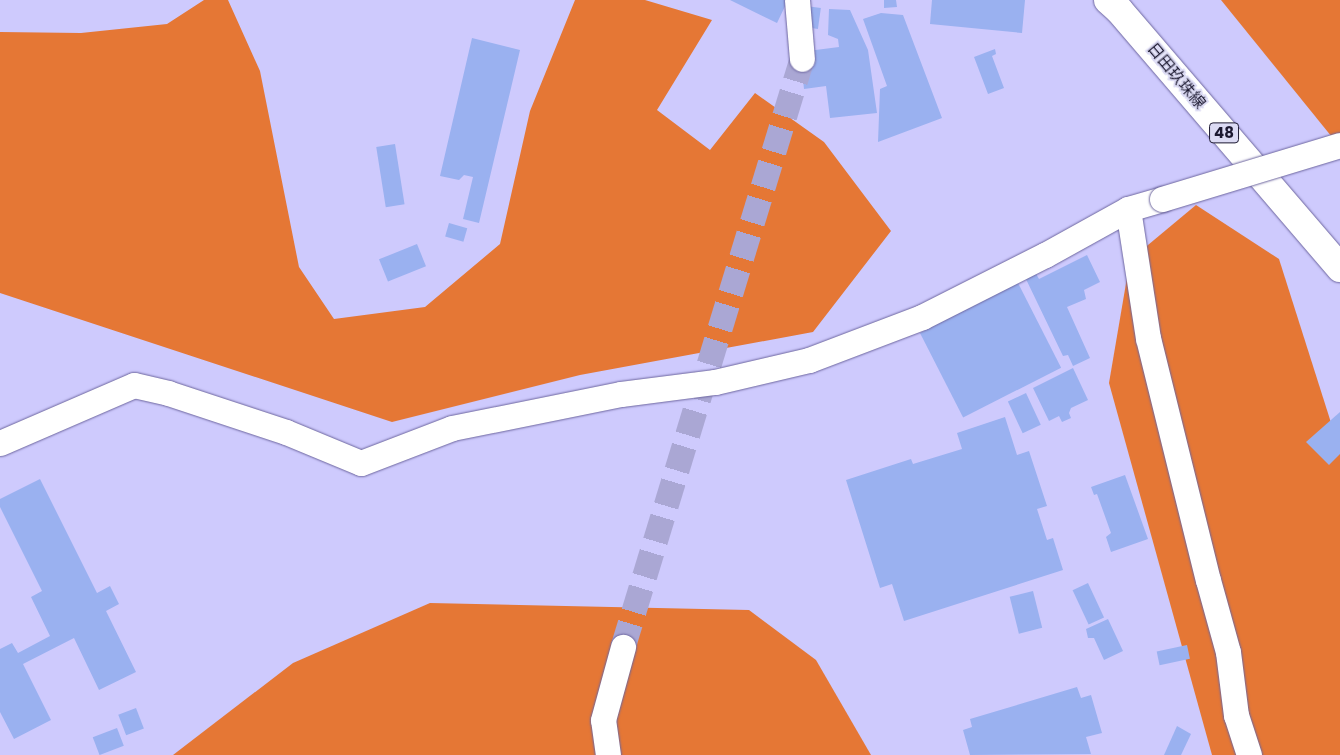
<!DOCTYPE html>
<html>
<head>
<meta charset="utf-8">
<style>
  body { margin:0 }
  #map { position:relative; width:1340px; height:755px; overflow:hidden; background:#cecafd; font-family:Poppins,"Noto Sans JP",sans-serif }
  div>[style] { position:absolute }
  .forest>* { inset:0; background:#e57735 }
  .building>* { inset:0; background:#9ab1f0; transform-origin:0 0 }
  .minor-tunnel>* { height:25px; margin-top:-12.5px; transform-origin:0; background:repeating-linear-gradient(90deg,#aaa7d4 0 25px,transparent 0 37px) }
  .roads { filter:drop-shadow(0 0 1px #6d669f) drop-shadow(0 0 1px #6d669f) }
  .minor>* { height:25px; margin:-12.5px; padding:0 12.5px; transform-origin:12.5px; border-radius:12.5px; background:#fff }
  .primary>* { height:28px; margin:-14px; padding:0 14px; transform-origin:14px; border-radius:14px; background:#fff }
  .bridges { filter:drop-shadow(0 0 1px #6d669f) drop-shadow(0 0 1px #6d669f) }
  .minor-bridge>* { height:25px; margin:-12.5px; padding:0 12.5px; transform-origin:12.5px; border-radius:12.5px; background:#fff }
  span { translate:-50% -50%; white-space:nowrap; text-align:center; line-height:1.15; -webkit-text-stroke:4px #dcdbf4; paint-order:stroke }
  .shield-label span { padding:1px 4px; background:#dcdbf4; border:1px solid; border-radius:4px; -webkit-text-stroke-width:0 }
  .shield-label { font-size:15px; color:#1c1930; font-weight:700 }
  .street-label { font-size:16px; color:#1c1930 }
</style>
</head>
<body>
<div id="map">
  <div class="forest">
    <i style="clip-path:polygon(204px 0,228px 0,260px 71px,299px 267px,334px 319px,425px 307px,500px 244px,530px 111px,575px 0,645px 0,712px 20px,657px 110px,710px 150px,755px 93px,824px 142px,891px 231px,813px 332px,580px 375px,392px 422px,0 293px,0 32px,81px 33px,167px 24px)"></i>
    <i style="clip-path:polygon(1221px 0,1340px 0,1340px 147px)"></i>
    <i style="clip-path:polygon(1196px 205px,1279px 259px,1340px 451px,1340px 755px,1212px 755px,1109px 383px,1130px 260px)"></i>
    <i style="clip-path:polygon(430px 603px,749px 610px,816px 660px,871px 755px,173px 755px,293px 663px)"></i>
  </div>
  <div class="building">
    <i style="clip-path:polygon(730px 0,788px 0,777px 23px)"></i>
    <i style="clip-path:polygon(884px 0,896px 0,897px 7px,884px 8px)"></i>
    <i style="clip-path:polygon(932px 0,1025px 0,1022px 33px,930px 24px)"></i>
    <i style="left:806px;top:6px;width:15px;height:21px;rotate:8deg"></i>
    <i style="clip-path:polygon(829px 9px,850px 10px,868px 50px,877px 113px,830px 118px,826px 86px,804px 89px,800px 52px,839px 47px,838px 39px,828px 35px)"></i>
    <i style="clip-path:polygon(881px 13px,903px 15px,942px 118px,878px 142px,880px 89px,887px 86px,863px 19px)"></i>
    <i style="clip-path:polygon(472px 38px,520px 50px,479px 223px,463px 219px,473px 177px,464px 175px,459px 180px,440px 176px)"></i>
    <i style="clip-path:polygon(995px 49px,996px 54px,992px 56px,1004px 88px,988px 94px,974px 57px)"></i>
    <i style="left:395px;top:144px;width:61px;height:19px;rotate:81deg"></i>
    <i style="left:449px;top:223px;width:19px;height:14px;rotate:16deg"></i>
    <i style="left:417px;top:244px;width:24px;height:41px;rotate:68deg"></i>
    <i style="clip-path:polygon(1087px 255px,1100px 282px,1084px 290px,1086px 299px,1067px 307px,1090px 358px,1073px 366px,1068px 355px,1063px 356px,1024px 275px,1034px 270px,1039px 279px)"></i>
    <i style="left:1018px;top:283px;width:95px;height:110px;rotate:63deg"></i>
    <i style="clip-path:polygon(1073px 368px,1088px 400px,1071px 408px,1069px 413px,1071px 418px,1062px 422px,1059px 416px,1049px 421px,1033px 388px)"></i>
    <i style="left:1026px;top:393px;width:35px;height:20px;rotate:65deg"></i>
    <i style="clip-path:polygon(1340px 412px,1340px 454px,1329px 465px,1306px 442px)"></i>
    <i style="clip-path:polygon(1005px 417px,1017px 455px,1029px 451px,1047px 506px,1037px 509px,1047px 540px,1053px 538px,1063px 570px,904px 621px,892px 584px,880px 588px,846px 480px,911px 459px,913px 464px,962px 449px,957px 433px)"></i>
    <i style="clip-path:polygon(1125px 475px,1148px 539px,1111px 552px,1106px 537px,1111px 533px,1097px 494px,1094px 495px,1091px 487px)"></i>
    <i style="clip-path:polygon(40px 479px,97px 593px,110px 586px,119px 604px,106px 611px,136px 672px,99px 690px,74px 638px,23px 664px,51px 720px,14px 739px,0 712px,0 649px,12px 643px,18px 653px,50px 636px,31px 597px,42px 591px,0 507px,0 499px)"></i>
    <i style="left:1088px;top:583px;width:38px;height:17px;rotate:65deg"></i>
    <i style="left:1033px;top:591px;width:38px;height:24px;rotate:76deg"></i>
    <i style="clip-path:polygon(1108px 619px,1123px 651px,1104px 660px,1094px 638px,1088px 638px,1086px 629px)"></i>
    <i style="left:1187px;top:645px;width:14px;height:31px;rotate:78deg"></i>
    <i style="clip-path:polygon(1077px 687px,1081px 698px,1091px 695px,1102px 733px,1086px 737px,1091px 754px,970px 755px,963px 730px,972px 727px,970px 719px)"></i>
    <i style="left:136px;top:708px;width:22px;height:19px;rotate:69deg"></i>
    <i style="clip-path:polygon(1177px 726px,1191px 734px,1181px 755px,1164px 755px)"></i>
    <i style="left:117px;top:728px;width:19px;height:26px;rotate:69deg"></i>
  </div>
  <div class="minor-tunnel">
    <i style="left:623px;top:647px;width:615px;rotate:-73.07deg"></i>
  </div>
  <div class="roads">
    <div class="minor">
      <i style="left:797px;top:0;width:59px;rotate:85.2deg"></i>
      <i style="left:1128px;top:209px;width:131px;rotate:81.2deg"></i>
      <i style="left:1148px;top:338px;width:249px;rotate:76.1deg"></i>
      <i style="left:1208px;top:580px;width:75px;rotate:74.5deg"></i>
      <i style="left:1228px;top:652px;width:64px;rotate:82.8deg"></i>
      <i style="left:1236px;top:715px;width:42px;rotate:72deg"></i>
      <i style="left:0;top:443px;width:146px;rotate:-23.4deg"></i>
      <i style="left:134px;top:385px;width:35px;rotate:13deg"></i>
      <i style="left:168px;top:393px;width:124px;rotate:18.3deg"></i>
      <i style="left:286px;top:432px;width:81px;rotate:22.5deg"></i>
      <i style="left:361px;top:463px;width:97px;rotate:-21deg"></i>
      <i style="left:452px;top:428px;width:172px;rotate:-11.4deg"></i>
      <i style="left:621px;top:394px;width:95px;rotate:-7.3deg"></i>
      <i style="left:715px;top:382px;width:97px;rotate:-13.2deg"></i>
      <i style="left:809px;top:360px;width:121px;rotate:-20.8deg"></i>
      <i style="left:922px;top:317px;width:138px;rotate:-26.8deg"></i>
      <i style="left:1045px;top:255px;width:95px;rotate:-29deg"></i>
      <i style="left:1128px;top:209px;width:35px;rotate:-16deg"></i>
      <i style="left:608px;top:755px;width:35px;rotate:-98deg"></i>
      <i style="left:603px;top:720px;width:76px;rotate:-74.7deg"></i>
    </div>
    <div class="primary">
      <i style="left:1108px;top:0;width:15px;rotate:42deg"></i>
      <i style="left:1119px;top:10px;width:340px;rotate:49.4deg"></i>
    </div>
  </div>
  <div class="bridges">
    <div class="minor-bridge">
      <i style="left:1162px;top:199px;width:186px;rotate:-16.9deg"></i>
    </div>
  </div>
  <div class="shield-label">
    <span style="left:1224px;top:133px">48</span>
  </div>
  <div class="street-label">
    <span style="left:1176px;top:76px;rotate:50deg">日田玖珠線</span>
  </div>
</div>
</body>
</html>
